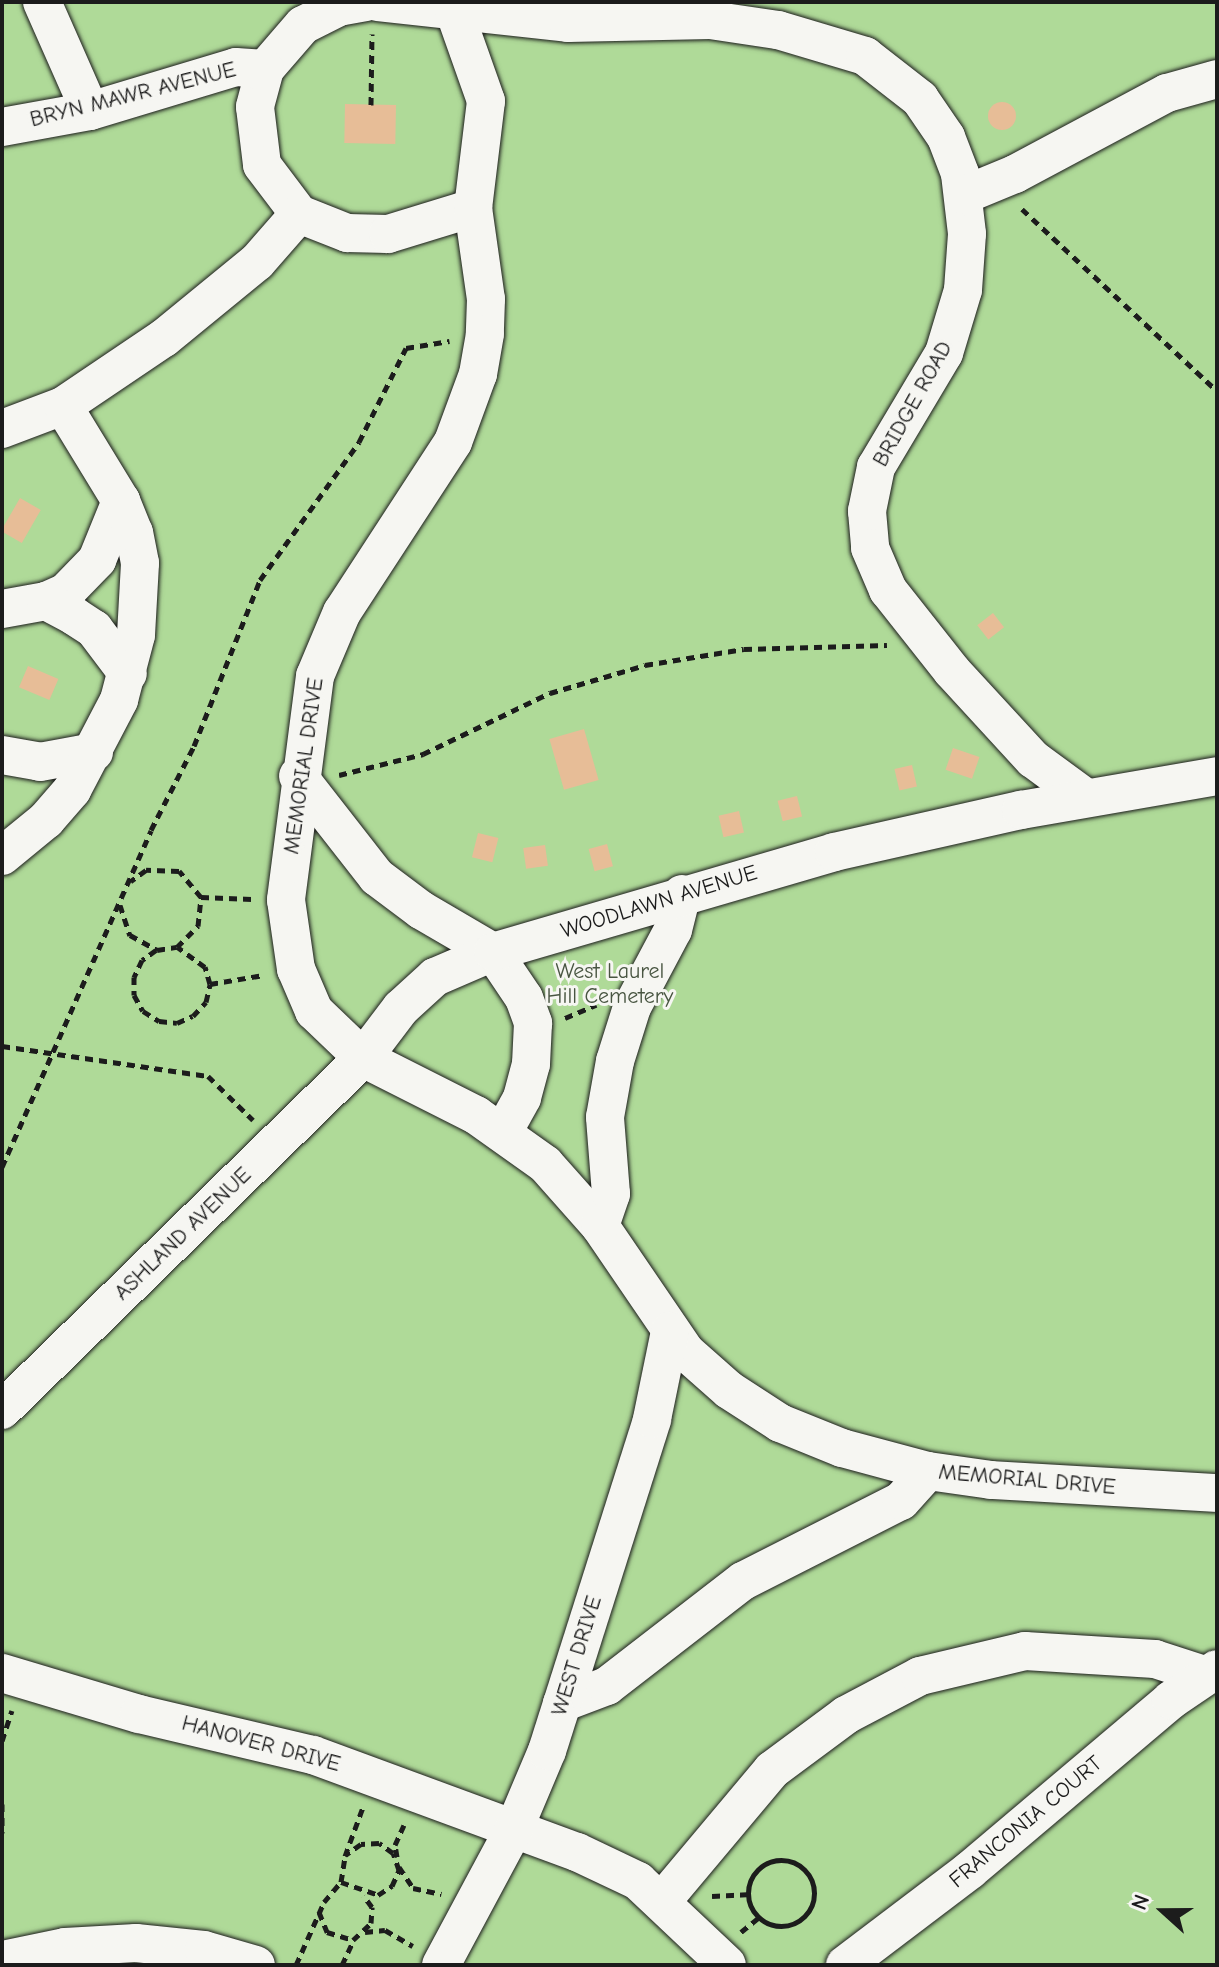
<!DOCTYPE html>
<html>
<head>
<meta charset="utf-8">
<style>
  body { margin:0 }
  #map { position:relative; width:1219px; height:1967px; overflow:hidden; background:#f6f6f2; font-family:"Comic Neue",sans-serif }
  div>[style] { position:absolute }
  .green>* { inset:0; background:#afda98; transform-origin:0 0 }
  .building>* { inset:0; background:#e7bd97; transform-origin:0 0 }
  .round { border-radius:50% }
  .path>* { height:5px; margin-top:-2.5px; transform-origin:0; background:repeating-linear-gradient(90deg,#1c1c1c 0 8px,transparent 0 14px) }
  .path>.ring { margin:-2.5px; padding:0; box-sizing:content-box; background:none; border:5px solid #1c1c1c; border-radius:50% }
  .roads { filter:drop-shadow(0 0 2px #1c1c1c) drop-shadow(0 0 2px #1c1c1c) }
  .minor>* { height:38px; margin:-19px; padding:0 19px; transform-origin:19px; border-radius:19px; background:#f6f6f2 }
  span { translate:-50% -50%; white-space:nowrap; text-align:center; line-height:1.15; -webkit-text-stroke:6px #f6f6f2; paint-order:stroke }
  .street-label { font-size:22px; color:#1c1c1c }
  .park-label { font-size:22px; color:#485541 }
  .frame { position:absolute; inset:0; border:4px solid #1c1c1c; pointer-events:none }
  .north { position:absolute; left:1123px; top:1871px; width:80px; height:80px; -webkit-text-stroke:6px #f6f6f2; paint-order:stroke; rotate:291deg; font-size:22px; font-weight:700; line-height:32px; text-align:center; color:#1c1c1c }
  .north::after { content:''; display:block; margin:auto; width:28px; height:36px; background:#1c1c1c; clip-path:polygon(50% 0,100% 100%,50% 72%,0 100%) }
</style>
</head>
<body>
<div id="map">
  <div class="green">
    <i style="left:2px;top:2px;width:1215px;height:1963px"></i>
  </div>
  <div class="building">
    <i class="round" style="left:988px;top:102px;width:28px;height:28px"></i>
    <i style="left:345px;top:104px;width:51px;height:39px;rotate:1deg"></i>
    <i style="left:20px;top:498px;width:24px;height:38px;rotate:30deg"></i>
    <i style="left:993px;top:613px;width:18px;height:20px;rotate:52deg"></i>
    <i style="left:28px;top:666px;width:33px;height:23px;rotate:23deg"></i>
    <i style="left:584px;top:729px;width:53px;height:36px;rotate:74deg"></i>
    <i style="left:953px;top:748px;width:28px;height:23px;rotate:19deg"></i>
    <i style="left:912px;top:765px;width:22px;height:18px;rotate:77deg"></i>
    <i style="left:797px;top:796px;width:21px;height:20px;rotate:76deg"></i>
    <i style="left:739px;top:811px;width:22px;height:21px;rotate:77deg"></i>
    <i style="left:478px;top:833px;width:21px;height:25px;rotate:14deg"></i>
    <i style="left:607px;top:844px;width:23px;height:19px;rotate:75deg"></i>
    <i style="left:545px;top:845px;width:21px;height:22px;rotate:82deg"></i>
  </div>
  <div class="path">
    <i style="left:371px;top:105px;width:71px;rotate:-89.2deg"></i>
    <i style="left:1022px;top:209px;width:267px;rotate:43deg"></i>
    <i style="left:339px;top:775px;width:87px;rotate:-14deg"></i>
    <i style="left:423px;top:754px;width:141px;rotate:-25.7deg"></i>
    <i style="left:550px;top:693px;width:99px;rotate:-16.4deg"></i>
    <i style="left:645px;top:665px;width:100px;rotate:-9.2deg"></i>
    <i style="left:744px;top:649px;width:143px;rotate:-1.6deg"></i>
    <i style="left:201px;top:897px;width:51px;rotate:2.2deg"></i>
    <i style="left:120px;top:905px;width:32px;rotate:72deg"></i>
    <i style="left:130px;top:935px;width:31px;rotate:29deg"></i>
    <i style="left:157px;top:950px;width:20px;rotate:-9deg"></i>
    <i style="left:177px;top:947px;width:30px;rotate:-45deg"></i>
    <i style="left:198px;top:926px;width:29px;rotate:-84deg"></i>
    <i style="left:201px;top:897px;width:34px;rotate:-130deg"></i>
    <i style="left:179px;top:871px;width:33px;rotate:-178deg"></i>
    <i style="left:146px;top:870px;width:19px;rotate:144deg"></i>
    <i style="left:156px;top:950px;width:17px;rotate:144deg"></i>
    <i style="left:142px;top:960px;width:19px;rotate:115deg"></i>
    <i style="left:134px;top:977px;width:18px;rotate:90deg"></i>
    <i style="left:134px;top:995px;width:18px;rotate:61deg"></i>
    <i style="left:143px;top:1011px;width:19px;rotate:32deg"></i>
    <i style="left:159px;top:1021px;width:18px;rotate:6deg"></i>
    <i style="left:177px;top:1023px;width:17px;rotate:-24deg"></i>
    <i style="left:193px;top:1016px;width:19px;rotate:-47deg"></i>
    <i style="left:206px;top:1002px;width:18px;rotate:-77deg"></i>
    <i style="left:210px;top:984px;width:18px;rotate:-106deg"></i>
    <i style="left:205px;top:967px;width:34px;rotate:-144deg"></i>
    <i style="left:210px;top:984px;width:55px;rotate:-9.5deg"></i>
    <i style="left:565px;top:1018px;width:34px;rotate:-23deg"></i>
    <i style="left:2px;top:1046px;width:208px;rotate:8.3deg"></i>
    <i style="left:208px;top:1076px;width:63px;rotate:44.4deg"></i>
    <i style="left:2px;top:1167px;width:368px;rotate:-66.1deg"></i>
    <i style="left:151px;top:830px;width:94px;rotate:-62.9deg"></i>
    <i style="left:194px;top:746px;width:179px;rotate:-68.3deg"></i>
    <i style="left:260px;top:580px;width:170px;rotate:-54.3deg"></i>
    <i style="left:359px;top:442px;width:105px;rotate:-63.4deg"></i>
    <i style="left:406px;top:348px;width:44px;rotate:-9.2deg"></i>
    <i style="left:2px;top:1741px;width:32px;rotate:-72deg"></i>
    <i style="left:2px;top:1804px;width:29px;rotate:90deg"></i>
    <i style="left:397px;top:1857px;width:12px;rotate:-99deg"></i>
    <i style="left:395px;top:1845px;width:22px;rotate:-66deg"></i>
    <i class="ring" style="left:748px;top:1860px;width:61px;height:61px"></i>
    <i style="left:399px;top:1867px;width:25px;rotate:56deg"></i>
    <i style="left:413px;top:1888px;width:29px;rotate:12deg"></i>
    <i style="left:341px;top:1882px;width:39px;rotate:19deg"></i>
    <i style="left:378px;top:1895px;width:17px;rotate:-33deg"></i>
    <i style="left:392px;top:1886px;width:17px;rotate:-66deg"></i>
    <i style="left:399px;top:1870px;width:18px;rotate:-109deg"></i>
    <i style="left:393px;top:1853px;width:17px;rotate:-144deg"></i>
    <i style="left:379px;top:1843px;width:18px;rotate:177deg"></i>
    <i style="left:361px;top:1844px;width:19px;rotate:145deg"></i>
    <i style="left:712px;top:1896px;width:35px;rotate:-3deg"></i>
    <i style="left:319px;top:1912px;width:22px;rotate:68deg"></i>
    <i style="left:327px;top:1932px;width:27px;rotate:17deg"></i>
    <i style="left:353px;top:1940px;width:25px;rotate:-43deg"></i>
    <i style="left:371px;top:1923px;width:16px;rotate:-86deg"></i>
    <i style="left:372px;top:1907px;width:14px;rotate:-126deg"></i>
    <i style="left:365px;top:1932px;width:20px;rotate:-6deg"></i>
    <i style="left:385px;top:1930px;width:32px;rotate:30deg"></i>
    <i style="left:741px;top:1932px;width:22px;rotate:-39deg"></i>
    <i style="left:296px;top:1965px;width:69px;rotate:-66deg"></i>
    <i style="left:324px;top:1902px;width:26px;rotate:-50deg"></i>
    <i style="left:341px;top:1882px;width:26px;rotate:-81deg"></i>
    <i style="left:345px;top:1856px;width:52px;rotate:-69.8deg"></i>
    <i style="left:342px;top:1965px;width:26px;rotate:-65deg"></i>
  </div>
  <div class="roads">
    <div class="minor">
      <i style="left:42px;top:2px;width:119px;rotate:66.2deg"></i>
      <i style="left:366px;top:2px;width:27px;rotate:170deg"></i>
      <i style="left:339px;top:7px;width:40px;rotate:153.4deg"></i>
      <i style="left:303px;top:25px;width:58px;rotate:130.8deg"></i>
      <i style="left:265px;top:69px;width:39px;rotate:105deg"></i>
      <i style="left:255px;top:107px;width:58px;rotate:83.1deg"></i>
      <i style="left:262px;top:165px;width:61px;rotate:52.9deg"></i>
      <i style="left:299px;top:214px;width:52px;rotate:21.6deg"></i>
      <i style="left:347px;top:233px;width:41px;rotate:1.4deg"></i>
      <i style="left:388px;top:234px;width:89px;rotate:-17deg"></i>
      <i style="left:378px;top:2px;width:191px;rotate:6.3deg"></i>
      <i style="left:568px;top:23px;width:142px;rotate:-1.2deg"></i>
      <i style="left:710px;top:20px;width:69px;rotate:8.4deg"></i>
      <i style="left:778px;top:30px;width:91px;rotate:16.6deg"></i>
      <i style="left:865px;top:56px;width:70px;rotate:38deg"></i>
      <i style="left:920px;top:99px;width:46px;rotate:55.6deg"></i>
      <i style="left:946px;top:137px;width:40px;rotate:69deg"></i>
      <i style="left:960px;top:174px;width:60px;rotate:83.3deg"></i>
      <i style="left:967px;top:234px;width:56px;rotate:94.1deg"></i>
      <i style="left:963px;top:290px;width:66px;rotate:106.8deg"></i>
      <i style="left:944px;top:353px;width:133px;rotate:120.8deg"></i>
      <i style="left:876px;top:467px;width:45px;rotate:101.6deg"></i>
      <i style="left:867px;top:511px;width:37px;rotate:85deg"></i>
      <i style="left:870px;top:548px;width:46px;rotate:66.8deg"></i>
      <i style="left:888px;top:590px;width:103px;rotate:51.7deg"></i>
      <i style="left:952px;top:671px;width:120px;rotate:47.4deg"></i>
      <i style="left:1033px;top:759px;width:66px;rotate:36.3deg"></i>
      <i style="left:451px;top:2px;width:105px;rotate:70.5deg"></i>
      <i style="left:486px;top:101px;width:108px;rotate:96.9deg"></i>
      <i style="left:473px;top:208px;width:92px;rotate:81.9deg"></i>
      <i style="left:486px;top:299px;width:35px;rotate:92deg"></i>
      <i style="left:485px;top:334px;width:41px;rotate:99.9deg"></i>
      <i style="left:478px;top:374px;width:72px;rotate:110.2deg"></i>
      <i style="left:453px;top:442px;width:203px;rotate:123.1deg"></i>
      <i style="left:342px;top:612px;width:69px;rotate:112.9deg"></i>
      <i style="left:315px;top:676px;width:226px;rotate:97.4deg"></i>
      <i style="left:286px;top:900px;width:70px;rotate:81.8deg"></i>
      <i style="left:296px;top:969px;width:46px;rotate:66.8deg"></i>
      <i style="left:314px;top:1011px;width:68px;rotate:43.8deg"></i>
      <i style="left:363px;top:1058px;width:127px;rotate:26.8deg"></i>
      <i style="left:476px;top:1115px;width:85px;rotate:35.4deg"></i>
      <i style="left:545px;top:1164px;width:83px;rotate:48.4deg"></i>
      <i style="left:600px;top:1226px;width:153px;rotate:55.7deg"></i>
      <i style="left:686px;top:1352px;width:57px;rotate:41.5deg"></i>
      <i style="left:729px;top:1390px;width:61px;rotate:32.9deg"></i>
      <i style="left:780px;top:1423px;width:67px;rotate:22deg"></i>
      <i style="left:842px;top:1448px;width:89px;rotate:15deg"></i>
      <i style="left:928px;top:1471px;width:64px;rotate:8.1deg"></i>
      <i style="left:991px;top:1480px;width:226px;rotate:3.3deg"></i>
      <i style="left:2px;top:127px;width:89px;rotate:-10.3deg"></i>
      <i style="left:90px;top:111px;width:152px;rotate:-16.8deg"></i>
      <i style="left:236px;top:67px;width:29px;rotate:4deg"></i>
      <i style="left:964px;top:195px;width:55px;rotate:-22.4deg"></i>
      <i style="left:1015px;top:174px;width:172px;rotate:-28.1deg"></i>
      <i style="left:1167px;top:93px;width:52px;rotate:-15.6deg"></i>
      <i style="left:2px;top:429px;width:65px;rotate:-20.7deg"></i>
      <i style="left:63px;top:406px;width:122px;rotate:-34deg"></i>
      <i style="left:164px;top:338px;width:120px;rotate:-39.3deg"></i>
      <i style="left:257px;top:262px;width:64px;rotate:-48.8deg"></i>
      <i style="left:46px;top:601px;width:22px;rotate:-24deg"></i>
      <i style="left:66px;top:592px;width:45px;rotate:-45.9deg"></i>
      <i style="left:97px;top:560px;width:64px;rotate:-67.9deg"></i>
      <i style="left:2px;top:609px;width:45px;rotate:-10.3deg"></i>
      <i style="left:46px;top:601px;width:32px;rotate:28deg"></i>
      <i style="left:74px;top:616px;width:24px;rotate:33deg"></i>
      <i style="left:94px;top:629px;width:56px;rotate:52.9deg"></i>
      <i style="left:2px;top:755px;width:39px;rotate:10deg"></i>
      <i style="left:40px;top:762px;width:55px;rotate:-10.5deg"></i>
      <i style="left:298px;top:776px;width:128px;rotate:52deg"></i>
      <i style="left:377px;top:877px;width:55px;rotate:36.9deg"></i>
      <i style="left:421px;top:910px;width:83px;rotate:30.3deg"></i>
      <i style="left:493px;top:952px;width:55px;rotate:56deg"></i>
      <i style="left:524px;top:998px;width:27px;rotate:70deg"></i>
      <i style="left:533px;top:1023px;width:41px;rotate:92.8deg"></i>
      <i style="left:531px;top:1064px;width:35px;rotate:105deg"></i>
      <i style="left:522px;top:1098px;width:39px;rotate:119deg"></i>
      <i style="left:2px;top:856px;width:57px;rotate:-39.3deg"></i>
      <i style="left:46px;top:820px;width:40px;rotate:-49deg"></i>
      <i style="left:72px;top:790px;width:102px;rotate:-62.4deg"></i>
      <i style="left:119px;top:700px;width:67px;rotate:-75.3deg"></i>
      <i style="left:136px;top:635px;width:72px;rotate:-86.8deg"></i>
      <i style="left:140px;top:563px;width:31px;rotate:-101deg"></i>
      <i style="left:134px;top:533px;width:35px;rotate:-112deg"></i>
      <i style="left:121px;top:501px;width:111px;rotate:-121.4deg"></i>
      <i style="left:600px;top:1226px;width:34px;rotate:-71deg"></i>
      <i style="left:611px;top:1194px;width:77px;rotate:-94.5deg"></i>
      <i style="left:605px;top:1117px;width:57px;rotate:-79.9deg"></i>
      <i style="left:615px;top:1061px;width:57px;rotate:-72.5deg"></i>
      <i style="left:632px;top:1007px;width:87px;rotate:-62deg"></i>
      <i style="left:673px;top:930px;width:37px;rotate:-76deg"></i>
      <i style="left:2px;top:1410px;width:504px;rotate:-44.28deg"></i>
      <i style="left:363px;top:1058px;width:63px;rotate:-52.8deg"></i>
      <i style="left:401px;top:1008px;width:46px;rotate:-42.4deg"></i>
      <i style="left:435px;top:977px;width:63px;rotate:-23.3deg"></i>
      <i style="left:493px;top:952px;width:355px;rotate:-16.3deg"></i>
      <i style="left:834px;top:852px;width:192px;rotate:-12.7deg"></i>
      <i style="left:1021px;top:810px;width:199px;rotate:-9.8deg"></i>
      <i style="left:2px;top:1673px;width:143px;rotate:16.7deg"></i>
      <i style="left:139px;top:1714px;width:179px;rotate:13.3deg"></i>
      <i style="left:313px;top:1755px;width:281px;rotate:20.2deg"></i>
      <i style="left:577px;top:1852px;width:68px;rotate:25.4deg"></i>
      <i style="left:638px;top:1881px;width:122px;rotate:43.3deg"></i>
      <i style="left:562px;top:1703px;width:48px;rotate:-20.7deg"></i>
      <i style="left:607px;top:1686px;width:172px;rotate:-37.7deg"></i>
      <i style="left:743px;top:1581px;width:177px;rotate:-26.9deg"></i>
      <i style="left:901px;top:1501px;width:40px;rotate:-48deg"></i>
      <i style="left:663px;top:1900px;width:170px;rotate:-50deg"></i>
      <i style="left:772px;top:1770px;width:92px;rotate:-36.6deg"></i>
      <i style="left:846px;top:1715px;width:84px;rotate:-27.8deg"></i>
      <i style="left:920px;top:1676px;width:108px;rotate:-13.4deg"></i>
      <i style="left:1025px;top:1651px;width:130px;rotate:3.5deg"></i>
      <i style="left:1155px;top:1659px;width:52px;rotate:18.1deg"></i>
      <i style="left:2px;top:1960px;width:64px;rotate:-11.7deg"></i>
      <i style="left:65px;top:1947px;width:71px;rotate:-3.2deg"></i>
      <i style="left:136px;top:1943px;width:68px;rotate:5.9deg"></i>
      <i style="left:204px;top:1950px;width:54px;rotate:16.1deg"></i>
      <i style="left:441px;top:1965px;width:154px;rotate:-61.8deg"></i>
      <i style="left:514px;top:1829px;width:85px;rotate:-67.1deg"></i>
      <i style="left:547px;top:1751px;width:348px;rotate:-72.4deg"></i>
      <i style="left:652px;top:1419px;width:90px;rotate:-78.4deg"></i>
      <i style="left:845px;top:1965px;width:157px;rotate:-37.2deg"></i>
      <i style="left:970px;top:1870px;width:263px;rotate:-40.2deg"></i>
      <i style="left:1171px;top:1700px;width:55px;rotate:-34deg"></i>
    </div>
  </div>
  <div class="street-label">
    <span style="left:133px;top:95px;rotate:-14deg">BRYN MAWR AVENUE</span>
    <span style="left:913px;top:404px;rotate:-61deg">BRIDGE ROAD</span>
    <span style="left:304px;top:766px;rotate:-82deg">MEMORIAL DRIVE</span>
    <span style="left:659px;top:902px;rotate:-17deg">WOODLAWN AVENUE</span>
    <span style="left:183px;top:1234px;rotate:-44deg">ASHLAND AVENUE</span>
    <span style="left:1027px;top:1480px;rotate:5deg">MEMORIAL DRIVE</span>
    <span style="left:577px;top:1656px;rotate:-73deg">WEST DRIVE</span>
    <span style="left:261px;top:1744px;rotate:15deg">HANOVER DRIVE</span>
    <span style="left:1026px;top:1822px;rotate:-40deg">FRANCONIA COURT</span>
  </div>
  <div class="park-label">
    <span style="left:610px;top:984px">West Laurel<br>Hill Cemetery</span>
  </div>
  <div class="frame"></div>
  <div class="north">N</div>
</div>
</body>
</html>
